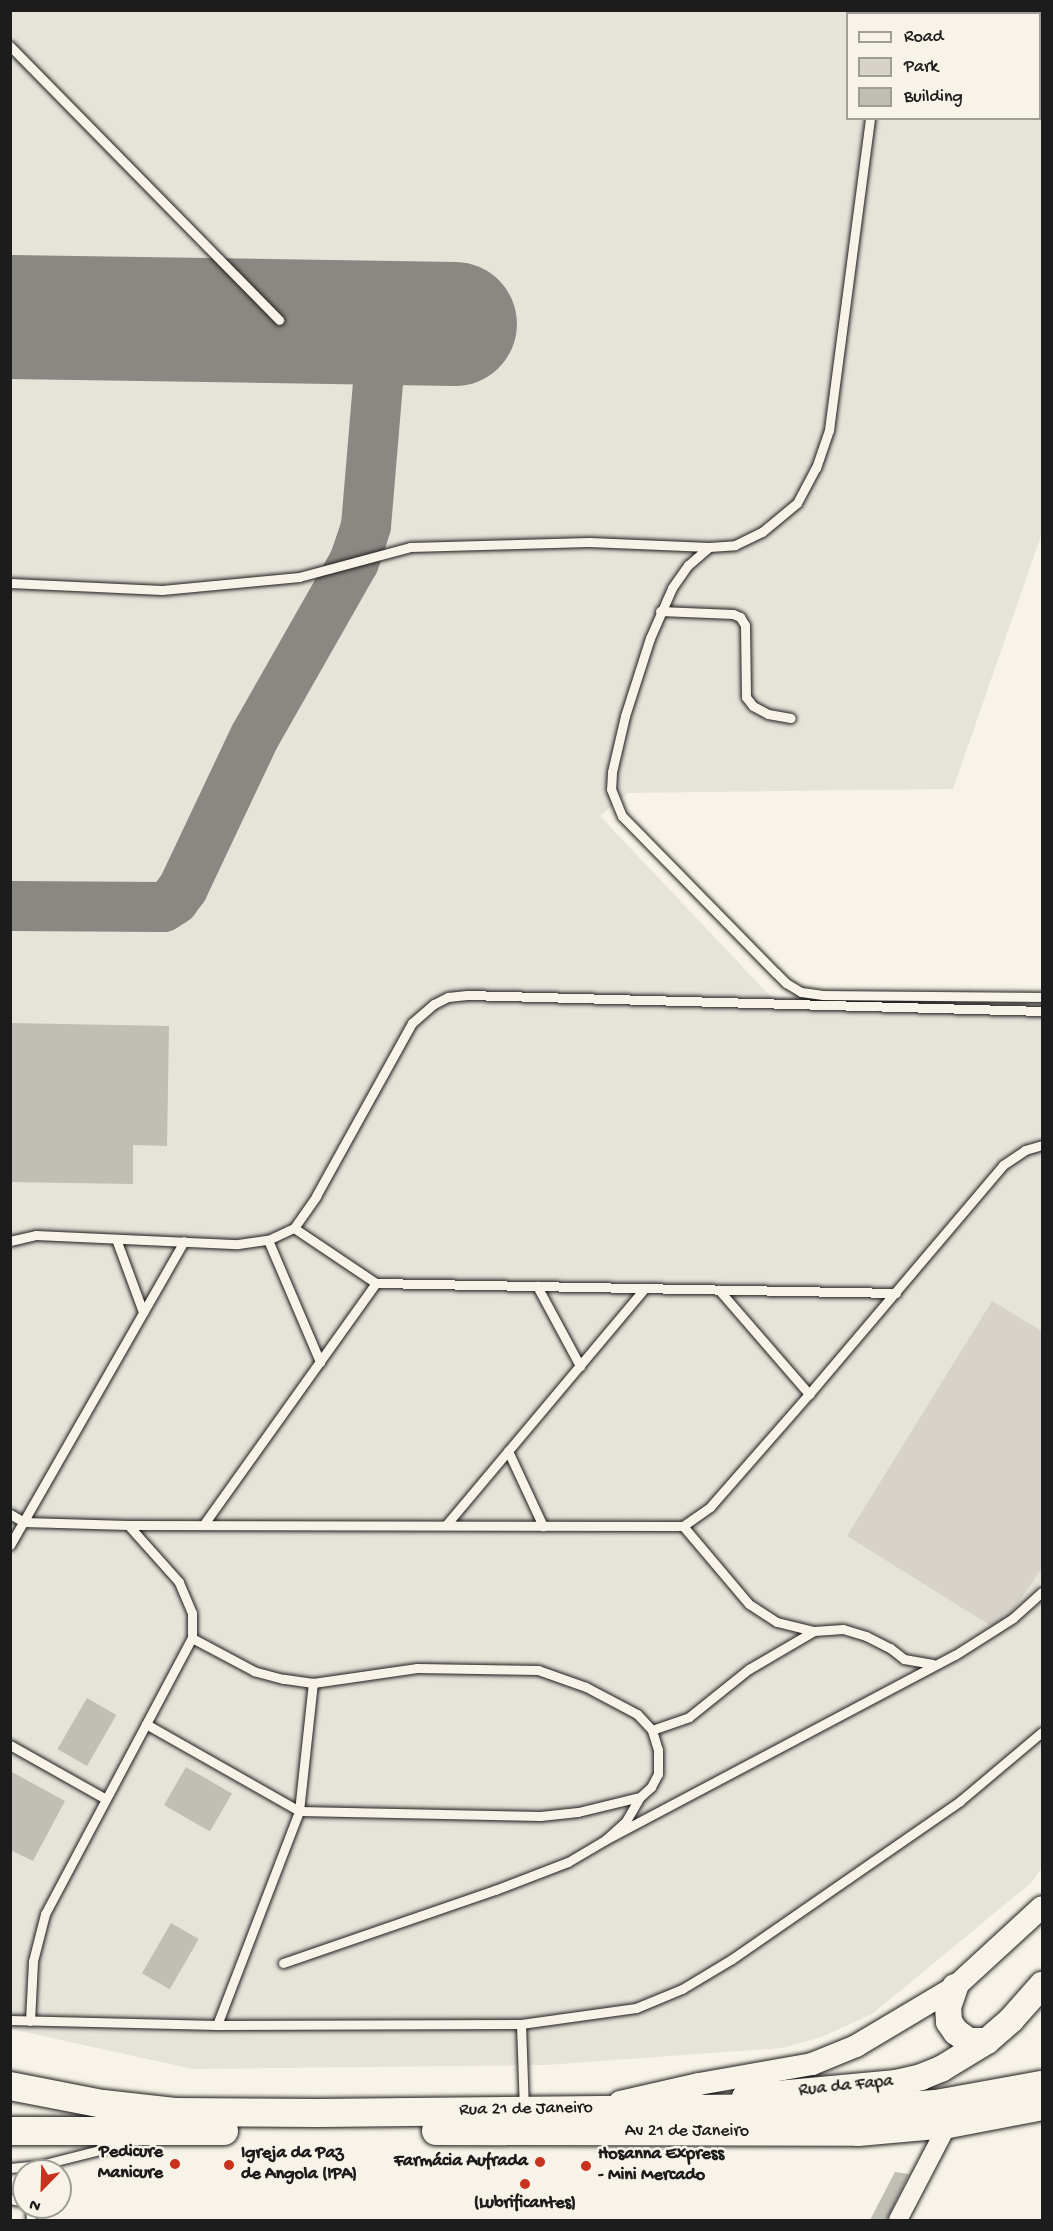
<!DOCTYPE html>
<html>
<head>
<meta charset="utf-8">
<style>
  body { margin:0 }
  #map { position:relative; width:1053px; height:2231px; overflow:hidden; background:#f7f3e8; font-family:"Gochi Hand",sans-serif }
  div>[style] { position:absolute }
  .built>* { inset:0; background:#e6e3d9 }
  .green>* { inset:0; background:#d7d3cb }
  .taxiway>* { height:50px; margin:-25px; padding:0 25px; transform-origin:25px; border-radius:25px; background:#8a8882 }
  .runway>* { height:124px; margin:-62px; padding:0 62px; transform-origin:62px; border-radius:62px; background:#8a8882 }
  .building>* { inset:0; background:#c0beb5; transform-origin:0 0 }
  .roads { filter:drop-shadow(0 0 2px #1c1c1c) drop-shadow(0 0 2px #1c1c1c) }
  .service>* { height:9px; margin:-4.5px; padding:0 4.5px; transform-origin:4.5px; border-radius:4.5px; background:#f7f3e8 }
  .minor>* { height:18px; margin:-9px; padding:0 9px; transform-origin:9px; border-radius:9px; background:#f7f3e8 }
  .tertiary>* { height:22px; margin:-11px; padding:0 11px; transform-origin:11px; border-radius:11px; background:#f7f3e8 }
  .secondary>* { height:26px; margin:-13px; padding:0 13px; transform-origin:13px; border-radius:13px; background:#f7f3e8 }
  .primary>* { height:28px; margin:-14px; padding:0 14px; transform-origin:14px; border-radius:14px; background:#f7f3e8 }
  .dots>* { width:16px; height:16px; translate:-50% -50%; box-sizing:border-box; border:3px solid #f7f3e8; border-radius:50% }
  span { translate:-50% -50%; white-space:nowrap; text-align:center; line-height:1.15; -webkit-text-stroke:5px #f7f3e8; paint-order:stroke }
  .street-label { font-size:18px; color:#1c1c1c }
  .poi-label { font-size:18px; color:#1c1c1c; font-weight:700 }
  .right { translate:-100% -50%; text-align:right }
  .left { translate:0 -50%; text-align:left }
  .frame { position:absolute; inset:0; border:12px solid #1c1c1c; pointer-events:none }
  .legend { position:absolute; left:846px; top:12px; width:195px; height:108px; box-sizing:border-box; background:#f7f3e8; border:2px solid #9f9d96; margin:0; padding:8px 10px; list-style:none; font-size:18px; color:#1c1c1c }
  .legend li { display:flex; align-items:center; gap:12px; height:30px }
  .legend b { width:30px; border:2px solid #9f9d96 }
  .north { position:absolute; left:12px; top:2159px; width:60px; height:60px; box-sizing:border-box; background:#f7f3e8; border:2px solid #9f9d96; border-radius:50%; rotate:203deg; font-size:16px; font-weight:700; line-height:24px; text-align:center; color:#1c1c1c }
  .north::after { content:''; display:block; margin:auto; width:21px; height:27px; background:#c8321e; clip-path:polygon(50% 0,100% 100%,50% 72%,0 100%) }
</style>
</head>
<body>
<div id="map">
  <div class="built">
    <i style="clip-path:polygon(evenodd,11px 11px,1042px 11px,1042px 533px,953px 789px,628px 793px,600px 816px,771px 997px,1042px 1001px,1042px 1868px,1031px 1883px,872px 2014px,824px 2036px,783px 2048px,546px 2065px,193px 2069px,11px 2029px,11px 11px,848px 14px,1040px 14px,1040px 118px,848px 118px,848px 14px)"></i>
  </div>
  <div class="green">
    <i style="clip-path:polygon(992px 1301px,1042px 1331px,1042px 1568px,999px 1631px,847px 1536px)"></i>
  </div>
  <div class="taxiway">
    <i style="left:10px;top:906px;width:153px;rotate:0.4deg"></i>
    <i style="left:163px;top:907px;width:13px;rotate:-32deg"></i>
    <i style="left:174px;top:900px;width:15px;rotate:-53deg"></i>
    <i style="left:183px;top:888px;width:168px;rotate:-64.7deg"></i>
    <i style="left:255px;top:736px;width:200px;rotate:-60.4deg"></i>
    <i style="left:354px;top:562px;width:21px;rotate:-71deg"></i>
    <i style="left:361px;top:542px;width:17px;rotate:-73deg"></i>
    <i style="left:366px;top:526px;width:205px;rotate:-85.2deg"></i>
  </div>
  <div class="runway">
    <i style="left:10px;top:317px;width:445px;rotate:0.9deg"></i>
  </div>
  <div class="building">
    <i style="clip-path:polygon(10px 1023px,169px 1026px,167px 1146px,133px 1145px,133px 1184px,10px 1182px)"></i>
    <i style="left:87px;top:1698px;width:34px;height:59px;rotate:30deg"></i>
    <i style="left:186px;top:1767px;width:53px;height:44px;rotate:30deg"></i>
    <i style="clip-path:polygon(10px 1771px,65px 1801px,33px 1861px,10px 1850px)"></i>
    <i style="left:171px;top:1923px;width:32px;height:58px;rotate:30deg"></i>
    <i style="clip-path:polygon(895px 2172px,909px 2174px,887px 2220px,870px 2220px)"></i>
  </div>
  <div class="roads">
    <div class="service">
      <i style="left:884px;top:14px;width:4px;rotate:-90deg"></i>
      <i style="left:10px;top:46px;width:384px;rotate:45.5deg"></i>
      <i style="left:709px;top:547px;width:28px;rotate:139deg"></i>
      <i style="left:688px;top:565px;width:28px;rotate:125deg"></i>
      <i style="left:672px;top:588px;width:55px;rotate:113.7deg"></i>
      <i style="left:650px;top:638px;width:82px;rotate:107.8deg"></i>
      <i style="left:625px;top:716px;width:57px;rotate:103.1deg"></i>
      <i style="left:612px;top:772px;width:17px;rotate:93deg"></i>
      <i style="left:611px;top:789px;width:29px;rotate:68deg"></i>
      <i style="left:622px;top:816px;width:220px;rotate:45.6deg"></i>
      <i style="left:776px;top:973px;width:14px;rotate:45deg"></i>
      <i style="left:786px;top:983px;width:17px;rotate:31deg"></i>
      <i style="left:801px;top:992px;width:22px;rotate:8deg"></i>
      <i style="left:823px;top:995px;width:219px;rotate:0.5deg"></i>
      <i style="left:10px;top:583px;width:152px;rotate:2.6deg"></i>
      <i style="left:162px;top:590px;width:138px;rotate:-5.4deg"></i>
      <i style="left:299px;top:577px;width:115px;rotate:-15.1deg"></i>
      <i style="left:410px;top:547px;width:179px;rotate:-1.6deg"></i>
      <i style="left:589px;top:542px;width:120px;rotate:2.4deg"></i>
      <i style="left:709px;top:547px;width:26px;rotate:-4deg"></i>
      <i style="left:735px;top:545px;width:30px;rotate:-26deg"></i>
      <i style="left:762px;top:532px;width:45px;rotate:-39.6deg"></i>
      <i style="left:797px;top:503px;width:40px;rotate:-62deg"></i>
      <i style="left:816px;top:468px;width:40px;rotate:-71.1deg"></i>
      <i style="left:829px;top:430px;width:315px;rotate:-82.5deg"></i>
      <i style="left:660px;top:611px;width:73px;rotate:2.4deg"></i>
      <i style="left:733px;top:614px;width:8px;rotate:23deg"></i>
      <i style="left:740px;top:617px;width:9px;rotate:58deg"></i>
      <i style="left:745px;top:625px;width:72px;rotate:89.2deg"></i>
      <i style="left:746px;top:697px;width:11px;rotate:52deg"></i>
      <i style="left:753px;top:706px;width:17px;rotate:28deg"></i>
      <i style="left:768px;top:714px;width:23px;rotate:10deg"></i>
      <i style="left:294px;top:1228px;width:99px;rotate:33.9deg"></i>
      <i style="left:376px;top:1283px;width:520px;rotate:1.1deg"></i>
      <i style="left:116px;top:1239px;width:78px;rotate:69.7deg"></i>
      <i style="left:268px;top:1240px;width:133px;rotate:66.9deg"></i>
      <i style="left:10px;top:1241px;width:27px;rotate:-13deg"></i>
      <i style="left:36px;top:1235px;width:202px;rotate:2.6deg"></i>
      <i style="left:238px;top:1244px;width:30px;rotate:-8deg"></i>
      <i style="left:268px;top:1240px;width:29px;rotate:-25deg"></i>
      <i style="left:294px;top:1228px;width:39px;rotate:-55deg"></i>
      <i style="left:316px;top:1196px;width:198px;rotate:-61deg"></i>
      <i style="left:412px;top:1023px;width:29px;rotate:-41deg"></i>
      <i style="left:434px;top:1004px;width:16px;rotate:-27deg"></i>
      <i style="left:448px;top:997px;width:19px;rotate:-6deg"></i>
      <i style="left:467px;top:995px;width:575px;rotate:1.59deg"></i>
      <i style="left:537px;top:1286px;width:91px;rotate:61.7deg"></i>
      <i style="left:719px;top:1290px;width:138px;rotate:49.1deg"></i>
      <i style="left:508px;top:1451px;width:83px;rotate:65deg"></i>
      <i style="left:10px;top:1514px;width:16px;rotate:30deg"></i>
      <i style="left:24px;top:1522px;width:104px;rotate:1.7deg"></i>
      <i style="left:128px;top:1525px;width:555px;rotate:0.1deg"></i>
      <i style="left:683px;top:1526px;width:33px;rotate:-35deg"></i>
      <i style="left:710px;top:1507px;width:150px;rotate:-48.8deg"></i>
      <i style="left:809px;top:1394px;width:300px;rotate:-49.7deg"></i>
      <i style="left:1003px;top:1165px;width:27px;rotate:-34deg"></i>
      <i style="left:1025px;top:1150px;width:18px;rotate:-16deg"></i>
      <i style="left:204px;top:1524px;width:296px;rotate:-54.5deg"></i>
      <i style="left:446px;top:1525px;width:309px;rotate:-50deg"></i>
      <i style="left:683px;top:1526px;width:102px;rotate:49.8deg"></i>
      <i style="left:749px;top:1604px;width:33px;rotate:33deg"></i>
      <i style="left:777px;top:1622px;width:38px;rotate:14deg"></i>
      <i style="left:814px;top:1631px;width:29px;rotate:-4deg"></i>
      <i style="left:843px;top:1629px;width:24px;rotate:17deg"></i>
      <i style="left:866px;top:1636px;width:27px;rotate:27deg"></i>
      <i style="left:890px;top:1648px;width:18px;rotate:38deg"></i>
      <i style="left:904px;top:1659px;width:29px;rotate:10deg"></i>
      <i style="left:10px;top:1545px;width:350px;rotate:-60.2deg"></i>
      <i style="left:146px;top:1724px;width:176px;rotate:29.6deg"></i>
      <i style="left:299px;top:1811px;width:241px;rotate:1.2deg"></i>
      <i style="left:540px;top:1816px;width:38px;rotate:-6deg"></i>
      <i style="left:578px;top:1812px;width:64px;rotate:-13.6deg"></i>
      <i style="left:640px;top:1797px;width:15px;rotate:-42deg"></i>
      <i style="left:651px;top:1787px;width:15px;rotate:-62deg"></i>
      <i style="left:658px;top:1774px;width:24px;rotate:-90deg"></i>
      <i style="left:658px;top:1750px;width:21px;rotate:-107deg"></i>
      <i style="left:652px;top:1730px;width:22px;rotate:-133deg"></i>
      <i style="left:637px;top:1714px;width:58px;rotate:-152.1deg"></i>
      <i style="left:586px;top:1687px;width:51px;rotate:-160.5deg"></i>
      <i style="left:538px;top:1670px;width:121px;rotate:-179.1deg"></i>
      <i style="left:417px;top:1668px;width:105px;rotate:171.8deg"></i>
      <i style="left:313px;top:1683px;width:30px;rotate:-172deg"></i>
      <i style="left:283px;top:1679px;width:30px;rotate:-165deg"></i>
      <i style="left:254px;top:1671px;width:70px;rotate:-152deg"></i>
      <i style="left:652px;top:1730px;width:39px;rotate:-19deg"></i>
      <i style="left:689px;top:1717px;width:77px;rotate:-38.7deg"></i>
      <i style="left:749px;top:1669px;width:75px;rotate:-30.3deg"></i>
      <i style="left:10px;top:1745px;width:110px;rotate:29.4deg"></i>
      <i style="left:605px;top:1840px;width:396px;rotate:-27.9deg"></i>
      <i style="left:955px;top:1655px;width:69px;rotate:-32.5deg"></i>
      <i style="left:1013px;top:1618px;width:39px;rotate:-42deg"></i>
      <i style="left:283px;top:1963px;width:224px;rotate:-19deg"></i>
      <i style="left:495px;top:1890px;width:78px;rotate:-21deg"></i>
      <i style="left:568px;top:1862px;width:43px;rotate:-30.7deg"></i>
      <i style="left:605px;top:1840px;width:28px;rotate:-42deg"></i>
      <i style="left:626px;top:1821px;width:28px;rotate:-60deg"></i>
      <i style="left:10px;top:2020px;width:207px;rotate:1.4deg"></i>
      <i style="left:217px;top:2025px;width:304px;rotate:-0.2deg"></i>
      <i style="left:521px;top:2024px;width:116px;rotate:-7.9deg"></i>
      <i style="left:636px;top:2008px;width:50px;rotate:-22.4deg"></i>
      <i style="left:682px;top:1989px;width:58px;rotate:-31deg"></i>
      <i style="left:732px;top:1959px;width:277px;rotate:-34.7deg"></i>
      <i style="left:960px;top:1801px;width:107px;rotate:-40.1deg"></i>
      <i style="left:30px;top:2021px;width:60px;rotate:-87.1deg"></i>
      <i style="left:33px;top:1961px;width:49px;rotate:-75.7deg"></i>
      <i style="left:45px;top:1914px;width:313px;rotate:-62deg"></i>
      <i style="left:192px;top:1638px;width:25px;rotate:-90deg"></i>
      <i style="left:192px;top:1613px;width:34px;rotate:-113deg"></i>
      <i style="left:179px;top:1582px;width:76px;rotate:-131.8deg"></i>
      <i style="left:521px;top:2024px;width:84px;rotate:88deg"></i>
      <i style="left:217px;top:2025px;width:229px;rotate:-69deg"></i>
      <i style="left:299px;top:1811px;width:129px;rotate:-83.8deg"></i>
      <i style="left:10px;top:2168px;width:30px;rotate:-6deg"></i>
      <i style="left:40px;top:2165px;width:91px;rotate:-14deg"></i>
      <i style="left:10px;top:2199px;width:14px;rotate:12deg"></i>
      <i style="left:30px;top:2207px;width:13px;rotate:86deg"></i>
    </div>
    <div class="minor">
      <i style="left:898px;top:2220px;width:108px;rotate:-62.5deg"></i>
    </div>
    <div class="tertiary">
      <i style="left:620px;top:2102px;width:81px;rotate:-12.8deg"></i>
      <i style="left:699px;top:2084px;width:115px;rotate:-10deg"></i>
      <i style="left:812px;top:2064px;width:48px;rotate:-22.2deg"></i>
      <i style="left:856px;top:2046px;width:115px;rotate:-30.8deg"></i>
      <i style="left:955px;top:1987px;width:118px;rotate:-42.6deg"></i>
    </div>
    <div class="secondary">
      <i style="left:955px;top:1987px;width:21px;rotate:109deg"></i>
      <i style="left:948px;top:2007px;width:15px;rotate:86deg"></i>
      <i style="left:949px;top:2022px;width:12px;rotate:55deg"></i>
      <i style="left:956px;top:2032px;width:16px;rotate:35deg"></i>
      <i style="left:969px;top:2041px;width:18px"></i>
      <i style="left:745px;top:2097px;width:152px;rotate:-5.3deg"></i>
      <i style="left:896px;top:2083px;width:26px;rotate:-13deg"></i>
      <i style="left:921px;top:2077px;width:22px;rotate:-22deg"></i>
      <i style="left:941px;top:2069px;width:54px;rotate:-31.3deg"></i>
      <i style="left:987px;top:2041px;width:32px;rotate:-41deg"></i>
      <i style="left:1011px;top:2020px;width:47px;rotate:-48.5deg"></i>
    </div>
    <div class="primary">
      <i style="left:10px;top:2086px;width:95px;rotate:11deg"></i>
      <i style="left:103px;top:2104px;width:72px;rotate:6.3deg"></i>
      <i style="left:175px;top:2112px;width:142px;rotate:0.4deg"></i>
      <i style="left:317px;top:2113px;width:568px;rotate:-0.61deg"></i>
      <i style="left:885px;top:2107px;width:51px;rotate:-3.4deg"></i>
      <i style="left:936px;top:2104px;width:108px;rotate:-10.2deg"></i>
      <i style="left:10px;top:2131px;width:214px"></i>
      <i style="left:436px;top:2131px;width:422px;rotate:0.1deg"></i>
      <i style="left:858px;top:2132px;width:90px;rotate:-5.1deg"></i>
      <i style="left:948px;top:2124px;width:96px;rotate:-10.8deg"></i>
    </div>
  </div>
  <div class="dots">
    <i style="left:540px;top:2162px;background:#c8321e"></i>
    <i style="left:175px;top:2164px;background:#c8321e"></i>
    <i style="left:229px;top:2165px;background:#c8321e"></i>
    <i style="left:586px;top:2166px;background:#c8321e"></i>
    <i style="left:525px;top:2184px;background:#c8321e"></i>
  </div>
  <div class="street-label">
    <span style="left:846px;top:2087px;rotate:-6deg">Rua da Fapa</span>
    <span style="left:526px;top:2110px;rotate:-1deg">Rua 21 de Janeiro</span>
    <span style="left:687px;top:2132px">Av 21 de Janeiro</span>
  </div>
  <div class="poi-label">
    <span class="right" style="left:163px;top:2164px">Pedicure<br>Manicure</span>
    <span class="left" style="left:241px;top:2165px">Igreja da Paz<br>de Angola (IPA)</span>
    <span class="left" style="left:598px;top:2166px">Hosanna Express<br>- Mini Mercado</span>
    <span class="right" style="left:528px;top:2162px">Farmácia Aufrada</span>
    <span style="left:525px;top:2204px">(Lubrificantes)</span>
  </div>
  <div class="frame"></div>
  <ul class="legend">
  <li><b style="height:8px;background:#f7f3e8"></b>Road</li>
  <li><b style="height:16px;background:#d7d3cb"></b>Park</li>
  <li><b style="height:16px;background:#c0beb5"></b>Building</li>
  </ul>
  <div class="north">N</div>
</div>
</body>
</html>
